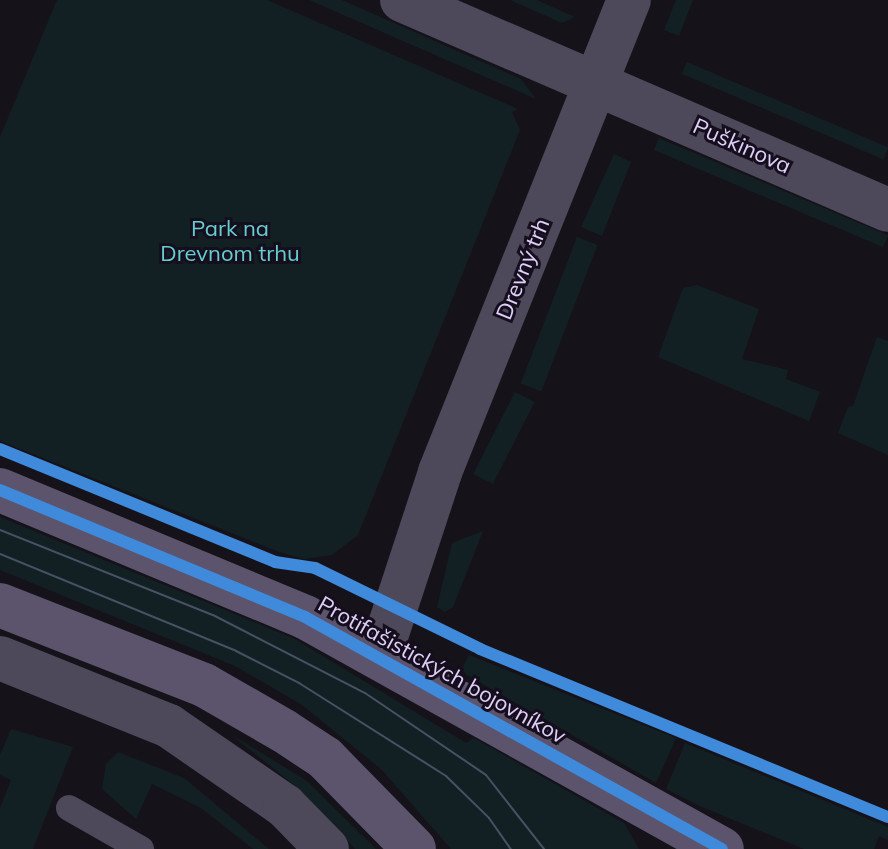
<!DOCTYPE html>
<html>
<head>
<meta charset="utf-8">
<style>
  body { margin:0 }
  #map { position:relative; width:888px; height:849px; overflow:hidden; background:#15121a; font-family:Mulish,sans-serif }
  div>[style] { position:absolute }
  .green>* { inset:0; background:#122024; transform-origin:0 0 }
  .lane>* { height:26px; margin:-13px; padding:0 13px; transform-origin:13px; border-radius:13px; background:#4d485a }
  .street>* { height:44px; margin:-22px; padding:0 22px; transform-origin:22px; border-radius:22px; background:#4d485a }
  .secondary>* { height:44px; margin:-22px; padding:0 22px; transform-origin:22px; border-radius:22px; background:#5c546c }
  .tram>* { height:2px; margin:-1px; padding:0 1px; transform-origin:1px; border-radius:1px; background:#485163 }
  .cycleway>* { height:12px; margin:-6px; padding:0 6px; transform-origin:6px; border-radius:6px; background:#408adc }
  span { translate:-50% -50%; white-space:nowrap; text-align:center; line-height:1.15; -webkit-text-stroke:6px #150e1d; paint-order:stroke }
  .street-label { font-size:22px; color:#e0d0f9 }
  .park-label { font-size:22px; color:#66ced0 }
</style>
</head>
<body>
<div id="map">
  <div class="green">
    <i style="clip-path:polygon(57px 0,267px 0,518px 109px,512px 112px,520px 130px,358px 535px,332px 555px,304px 559px,279px 552px,0 441px,0 137px)"></i>
    <i style="clip-path:polygon(309px 0,342px 0,521px 79px,536px 99px)"></i>
    <i style="clip-path:polygon(510px 0,537px 0,575px 17px,562px 23px)"></i>
    <i style="clip-path:polygon(676px 0,693px 0,679px 36px,664px 30px)"></i>
    <i style="left:687px;top:62px;width:219px;height:13px;rotate:23deg"></i>
    <i style="left:659px;top:138px;width:249px;height:13px;rotate:23deg"></i>
    <i style="clip-path:polygon(614px 154px,631px 162px,602px 236px,581px 227px)"></i>
    <i style="left:577px;top:237px;width:22px;height:157px;rotate:21deg"></i>
    <i style="clip-path:polygon(697px 285px,759px 309px,742px 359px,788px 370px,786px 379px,820px 392px,809px 421px,658px 357px,683px 288px)"></i>
    <i style="clip-path:polygon(877px 337px,888px 341px,888px 455px,838px 433px,848px 407px,853px 406px)"></i>
    <i style="left:515px;top:392px;width:22px;height:92px;rotate:27deg"></i>
    <i style="clip-path:polygon(0 517px,295px 639px,466px 743px,474px 738px,624px 823px,639px 849px,451px 849px,382px 770px,302px 705px,235px 666px,0 570px)"></i>
    <i style="clip-path:polygon(483px 531px,453px 607px,445px 612px,437px 607px,452px 543px)"></i>
    <i style="clip-path:polygon(469px 655px,676px 738px,656px 783px,467px 675px,462px 669px)"></i>
    <i style="clip-path:polygon(11px 729px,73px 747px,33px 849px,0 849px,0 808px,11px 780px,0 775px,0 755px)"></i>
    <i style="clip-path:polygon(232px 735px,307px 781px,376px 849px,355px 849px,300px 790px)"></i>
    <i style="clip-path:polygon(685px 743px,888px 827px,888px 840px,879px 836px,874px 849px,804px 849px,702px 807px,666px 789px)"></i>
    <i style="clip-path:polygon(118px 752px,184px 778px,269px 849px,253px 849px,201px 808px,152px 784px,136px 819px,102px 789px,106px 764px)"></i>
  </div>
  <div class="lane">
    <i style="left:69px;top:808px;width:83px;rotate:29.7deg"></i>
  </div>
  <div class="street">
    <i style="left:402px;top:0;width:529px;rotate:23.37deg"></i>
    <i style="left:380px;top:655px;width:193px;rotate:-71.8deg"></i>
    <i style="left:440px;top:472px;width:508px;rotate:-68.18deg"></i>
    <i style="left:0;top:658px;width:182px;rotate:21.9deg"></i>
    <i style="left:169px;top:726px;width:141px;rotate:34.6deg"></i>
    <i style="left:285px;top:806px;width:60px;rotate:45.7deg"></i>
  </div>
  <div class="secondary">
    <i style="left:0;top:490px;width:330px;rotate:22.6deg"></i>
    <i style="left:305px;top:617px;width:477px;rotate:29.1deg"></i>
    <i style="left:0;top:605px;width:219px;rotate:21.4deg"></i>
    <i style="left:204px;top:685px;width:92px;rotate:29.9deg"></i>
    <i style="left:284px;top:731px;width:49px;rotate:33.4deg"></i>
    <i style="left:325px;top:758px;width:127px;rotate:45.6deg"></i>
  </div>
  <div class="tram">
    <i style="left:0;top:530px;width:229px;rotate:21.8deg"></i>
    <i style="left:213px;top:615px;width:171px;rotate:27.2deg"></i>
    <i style="left:365px;top:693px;width:146px;rotate:34.1deg"></i>
    <i style="left:486px;top:775px;width:94px;rotate:51.9deg"></i>
    <i style="left:0;top:554px;width:255px;rotate:22.3deg"></i>
    <i style="left:236px;top:651px;width:71px;rotate:26.9deg"></i>
    <i style="left:299px;top:683px;width:174px;rotate:32.3deg"></i>
    <i style="left:446px;top:776px;width:60px;rotate:44.3deg"></i>
    <i style="left:489px;top:818px;width:38px;rotate:55deg"></i>
  </div>
  <div class="cycleway">
    <i style="left:0;top:449px;width:297px;rotate:22.3deg"></i>
    <i style="left:275px;top:562px;width:40px;rotate:8.5deg"></i>
    <i style="left:315px;top:568px;width:184px;rotate:26.1deg"></i>
    <i style="left:480px;top:649px;width:441px;rotate:22.4deg"></i>
    <i style="left:0;top:490px;width:330px;rotate:22.6deg"></i>
    <i style="left:305px;top:617px;width:477px;rotate:29.1deg"></i>
  </div>
  <div class="street-label">
    <span style="left:742px;top:146px;rotate:24deg">Puškinova</span>
    <span style="left:523px;top:269px;rotate:-68deg">Drevný trh</span>
    <span style="left:442px;top:670px;rotate:29deg">Protifašistických bojovníkov</span>
  </div>
  <div class="park-label">
    <span style="left:230px;top:241px">Park na<br>Drevnom trhu</span>
  </div>
</div>
</body>
</html>
